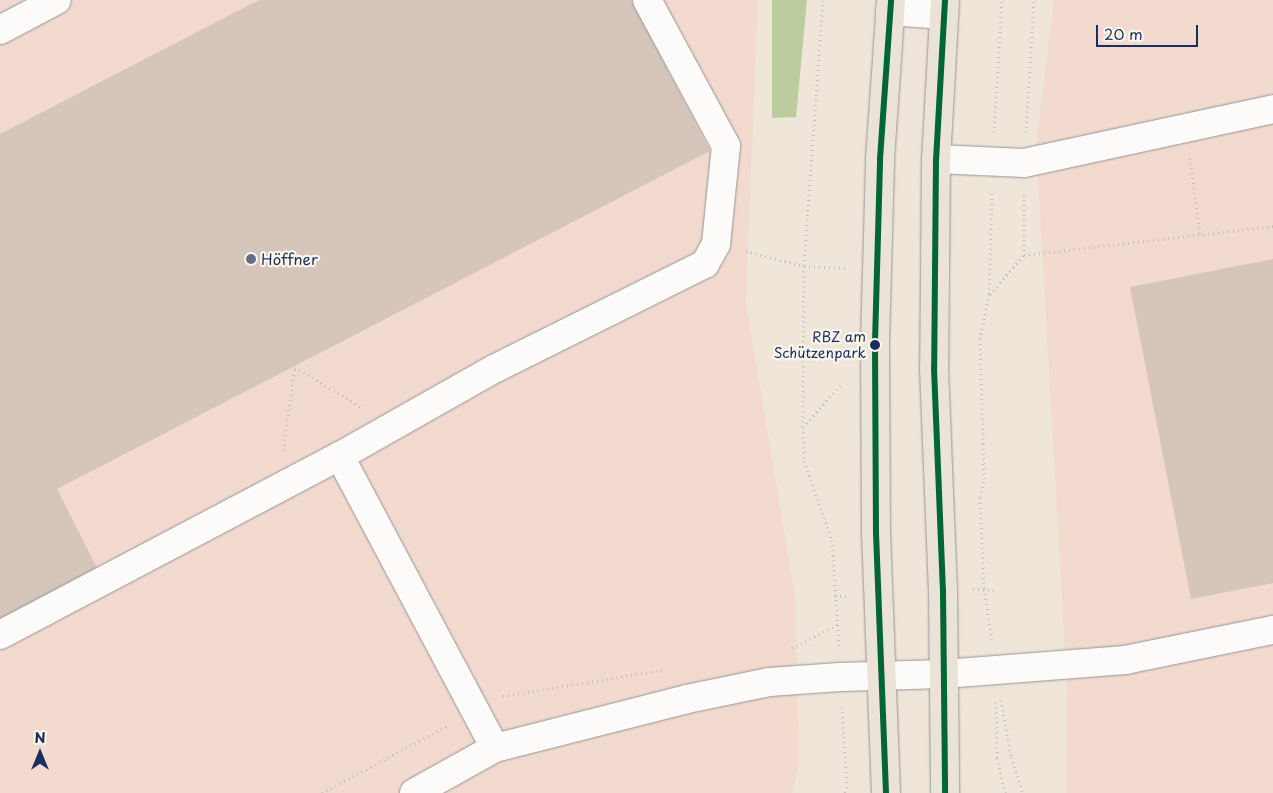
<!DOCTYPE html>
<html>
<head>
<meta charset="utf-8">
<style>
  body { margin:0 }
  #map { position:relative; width:1273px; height:793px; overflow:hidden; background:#efe6d9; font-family:"Playpen Sans",sans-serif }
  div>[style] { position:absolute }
  .built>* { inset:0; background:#f3dacf }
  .forest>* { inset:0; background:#bbcd9e }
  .building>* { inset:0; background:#d5c5bb }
  .path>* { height:3px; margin-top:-1.5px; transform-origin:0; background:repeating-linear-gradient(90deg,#c0c1c3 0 1px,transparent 0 5px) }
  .roads { filter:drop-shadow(0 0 1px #969595) drop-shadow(0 0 1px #969595) }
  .minor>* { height:28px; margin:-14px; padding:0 14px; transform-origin:14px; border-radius:14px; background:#fdfbf9 }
  .major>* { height:28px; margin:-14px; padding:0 14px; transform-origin:14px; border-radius:14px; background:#ece3d8 }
  .bus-1>* { height:6px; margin:-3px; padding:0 3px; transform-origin:3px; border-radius:3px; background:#063 }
  .dots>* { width:14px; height:14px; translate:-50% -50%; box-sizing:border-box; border:2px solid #fbf7ec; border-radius:50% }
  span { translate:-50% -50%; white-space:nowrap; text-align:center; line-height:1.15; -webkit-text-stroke:4.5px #fbf7ec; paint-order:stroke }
  .bus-label { font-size:14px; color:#1b2f5e }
  .right { translate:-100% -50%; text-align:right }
  .poi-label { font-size:15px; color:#1b2f5e }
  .left { translate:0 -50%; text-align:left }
  .north { position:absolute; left:15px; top:728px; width:50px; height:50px; -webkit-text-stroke:4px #fbf7ec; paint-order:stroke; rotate:0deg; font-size:14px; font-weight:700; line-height:20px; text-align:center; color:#1b2f5e }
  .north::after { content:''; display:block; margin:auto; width:18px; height:22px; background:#1b2f5e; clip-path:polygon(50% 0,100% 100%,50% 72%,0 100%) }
  .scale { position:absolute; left:1096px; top:25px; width:102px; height:22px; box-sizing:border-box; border:2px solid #1b2f5e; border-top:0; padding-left:6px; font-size:15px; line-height:18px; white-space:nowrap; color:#1b2f5e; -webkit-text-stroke:4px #fbf7ec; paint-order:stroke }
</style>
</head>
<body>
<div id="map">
  <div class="built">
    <i style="clip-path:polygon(0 0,758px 0,746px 301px,796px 602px,799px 765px,792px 793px,0 793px)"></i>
    <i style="clip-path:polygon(1054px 0,1273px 0,1273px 793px,1066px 793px,1067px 688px,1036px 145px)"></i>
  </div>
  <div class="forest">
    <i style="clip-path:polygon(772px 0,807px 0,796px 117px,772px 118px)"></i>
  </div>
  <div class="building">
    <i style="clip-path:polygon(259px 0,631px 0,710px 151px,57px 489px,97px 568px,0 620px,0 134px)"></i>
    <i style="clip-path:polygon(1273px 259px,1273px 583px,1191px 599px,1130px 287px)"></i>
  </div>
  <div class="path">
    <i style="left:823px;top:0;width:267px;rotate:94.1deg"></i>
    <i style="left:804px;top:266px;width:161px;rotate:90.4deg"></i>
    <i style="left:803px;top:427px;width:34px;rotate:88deg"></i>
    <i style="left:804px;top:461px;width:84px;rotate:70.5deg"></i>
    <i style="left:832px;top:540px;width:106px;rotate:86.2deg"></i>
    <i style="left:994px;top:132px;width:132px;rotate:-86.5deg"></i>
    <i style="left:1026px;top:132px;width:132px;rotate:-86.5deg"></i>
    <i style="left:1190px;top:158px;width:78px;rotate:82.6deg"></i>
    <i style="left:746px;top:251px;width:60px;rotate:14.5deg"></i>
    <i style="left:804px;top:266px;width:41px;rotate:2.8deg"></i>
    <i style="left:1024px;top:255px;width:251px;rotate:-6.6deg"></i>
    <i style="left:990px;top:294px;width:52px;rotate:-48.9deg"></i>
    <i style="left:1024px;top:255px;width:62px;rotate:-90deg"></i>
    <i style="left:803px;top:427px;width:58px;rotate:-47.8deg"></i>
    <i style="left:283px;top:450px;width:84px;rotate:-81.8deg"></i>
    <i style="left:295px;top:367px;width:77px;rotate:31.2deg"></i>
    <i style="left:973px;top:589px;width:22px;rotate:3deg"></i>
    <i style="left:835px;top:596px;width:12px"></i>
    <i style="left:992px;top:639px;width:52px;rotate:-98.9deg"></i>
    <i style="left:984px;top:588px;width:91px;rotate:-92.5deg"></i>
    <i style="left:980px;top:497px;width:18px;rotate:-77deg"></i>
    <i style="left:984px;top:479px;width:140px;rotate:-91.6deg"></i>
    <i style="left:980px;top:339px;width:46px;rotate:-78.7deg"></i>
    <i style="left:989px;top:294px;width:101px;rotate:-88.3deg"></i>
    <i style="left:792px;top:648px;width:51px;rotate:-27.1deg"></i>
    <i style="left:503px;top:696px;width:161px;rotate:-9.3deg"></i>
    <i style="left:1001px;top:700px;width:58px;rotate:80deg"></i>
    <i style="left:1011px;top:757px;width:38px;rotate:72deg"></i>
    <i style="left:996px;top:702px;width:56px;rotate:89deg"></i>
    <i style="left:997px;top:758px;width:36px;rotate:77deg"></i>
    <i style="left:842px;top:707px;width:80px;rotate:86.4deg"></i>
    <i style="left:847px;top:787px;width:6px;rotate:108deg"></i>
    <i style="left:322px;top:793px;width:142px;rotate:-28.2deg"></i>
  </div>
  <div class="roads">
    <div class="minor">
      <i style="left:890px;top:11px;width:54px;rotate:4.2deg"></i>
      <i style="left:0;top:30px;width:64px;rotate:-27.8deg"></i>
      <i style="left:936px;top:159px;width:88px;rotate:2.6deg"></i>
      <i style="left:1024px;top:163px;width:255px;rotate:-12.2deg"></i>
      <i style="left:0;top:635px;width:384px;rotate:-27.8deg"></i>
      <i style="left:495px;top:748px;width:331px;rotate:-118deg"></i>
      <i style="left:340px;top:456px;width:177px;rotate:-29.5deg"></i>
      <i style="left:494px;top:369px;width:236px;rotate:-26.5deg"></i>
      <i style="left:705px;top:264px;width:23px;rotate:-61deg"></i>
      <i style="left:716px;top:244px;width:99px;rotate:-84.2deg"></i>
      <i style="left:726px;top:146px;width:166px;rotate:-118.4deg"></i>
      <i style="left:414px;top:793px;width:93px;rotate:-29.1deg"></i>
      <i style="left:495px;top:748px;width:198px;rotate:-14.3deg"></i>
      <i style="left:687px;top:699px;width:84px;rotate:-11.7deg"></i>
      <i style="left:769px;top:682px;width:71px;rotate:-4deg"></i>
      <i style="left:840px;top:677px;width:104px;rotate:-1.7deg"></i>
      <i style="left:944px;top:674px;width:182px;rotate:-4.4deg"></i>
      <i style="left:1125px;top:660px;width:151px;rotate:-11.5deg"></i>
    </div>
    <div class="major">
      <i style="left:945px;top:0;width:159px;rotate:93.2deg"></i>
      <i style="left:936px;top:159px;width:209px;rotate:90.5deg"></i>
      <i style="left:934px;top:368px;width:223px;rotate:87.7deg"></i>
      <i style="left:943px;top:591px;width:202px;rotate:89.4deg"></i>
      <i style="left:886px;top:793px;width:258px;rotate:-92.2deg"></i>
      <i style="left:876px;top:535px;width:193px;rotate:-90.3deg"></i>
      <i style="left:875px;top:342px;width:183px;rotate:-88.4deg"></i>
      <i style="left:880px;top:159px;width:159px;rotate:-86deg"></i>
    </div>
  </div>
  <div class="bus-1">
    <i style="left:945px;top:0;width:159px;rotate:93.2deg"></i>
    <i style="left:936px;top:159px;width:209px;rotate:90.5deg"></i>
    <i style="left:934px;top:368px;width:223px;rotate:87.7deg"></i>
    <i style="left:943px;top:591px;width:202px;rotate:89.4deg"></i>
    <i style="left:886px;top:793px;width:258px;rotate:-92.2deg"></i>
    <i style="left:876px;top:535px;width:193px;rotate:-90.3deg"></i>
    <i style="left:875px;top:342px;width:183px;rotate:-88.4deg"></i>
    <i style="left:880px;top:159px;width:159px;rotate:-86deg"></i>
  </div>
  <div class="dots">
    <i style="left:251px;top:259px;background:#656f89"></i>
    <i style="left:875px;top:345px;background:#1b2f5e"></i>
  </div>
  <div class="bus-label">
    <span class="right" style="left:866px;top:345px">RBZ am<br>Schützenpark</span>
  </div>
  <div class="poi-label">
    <span class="left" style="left:261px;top:259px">Höffner</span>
  </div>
  <div class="north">N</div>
  <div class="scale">20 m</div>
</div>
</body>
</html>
